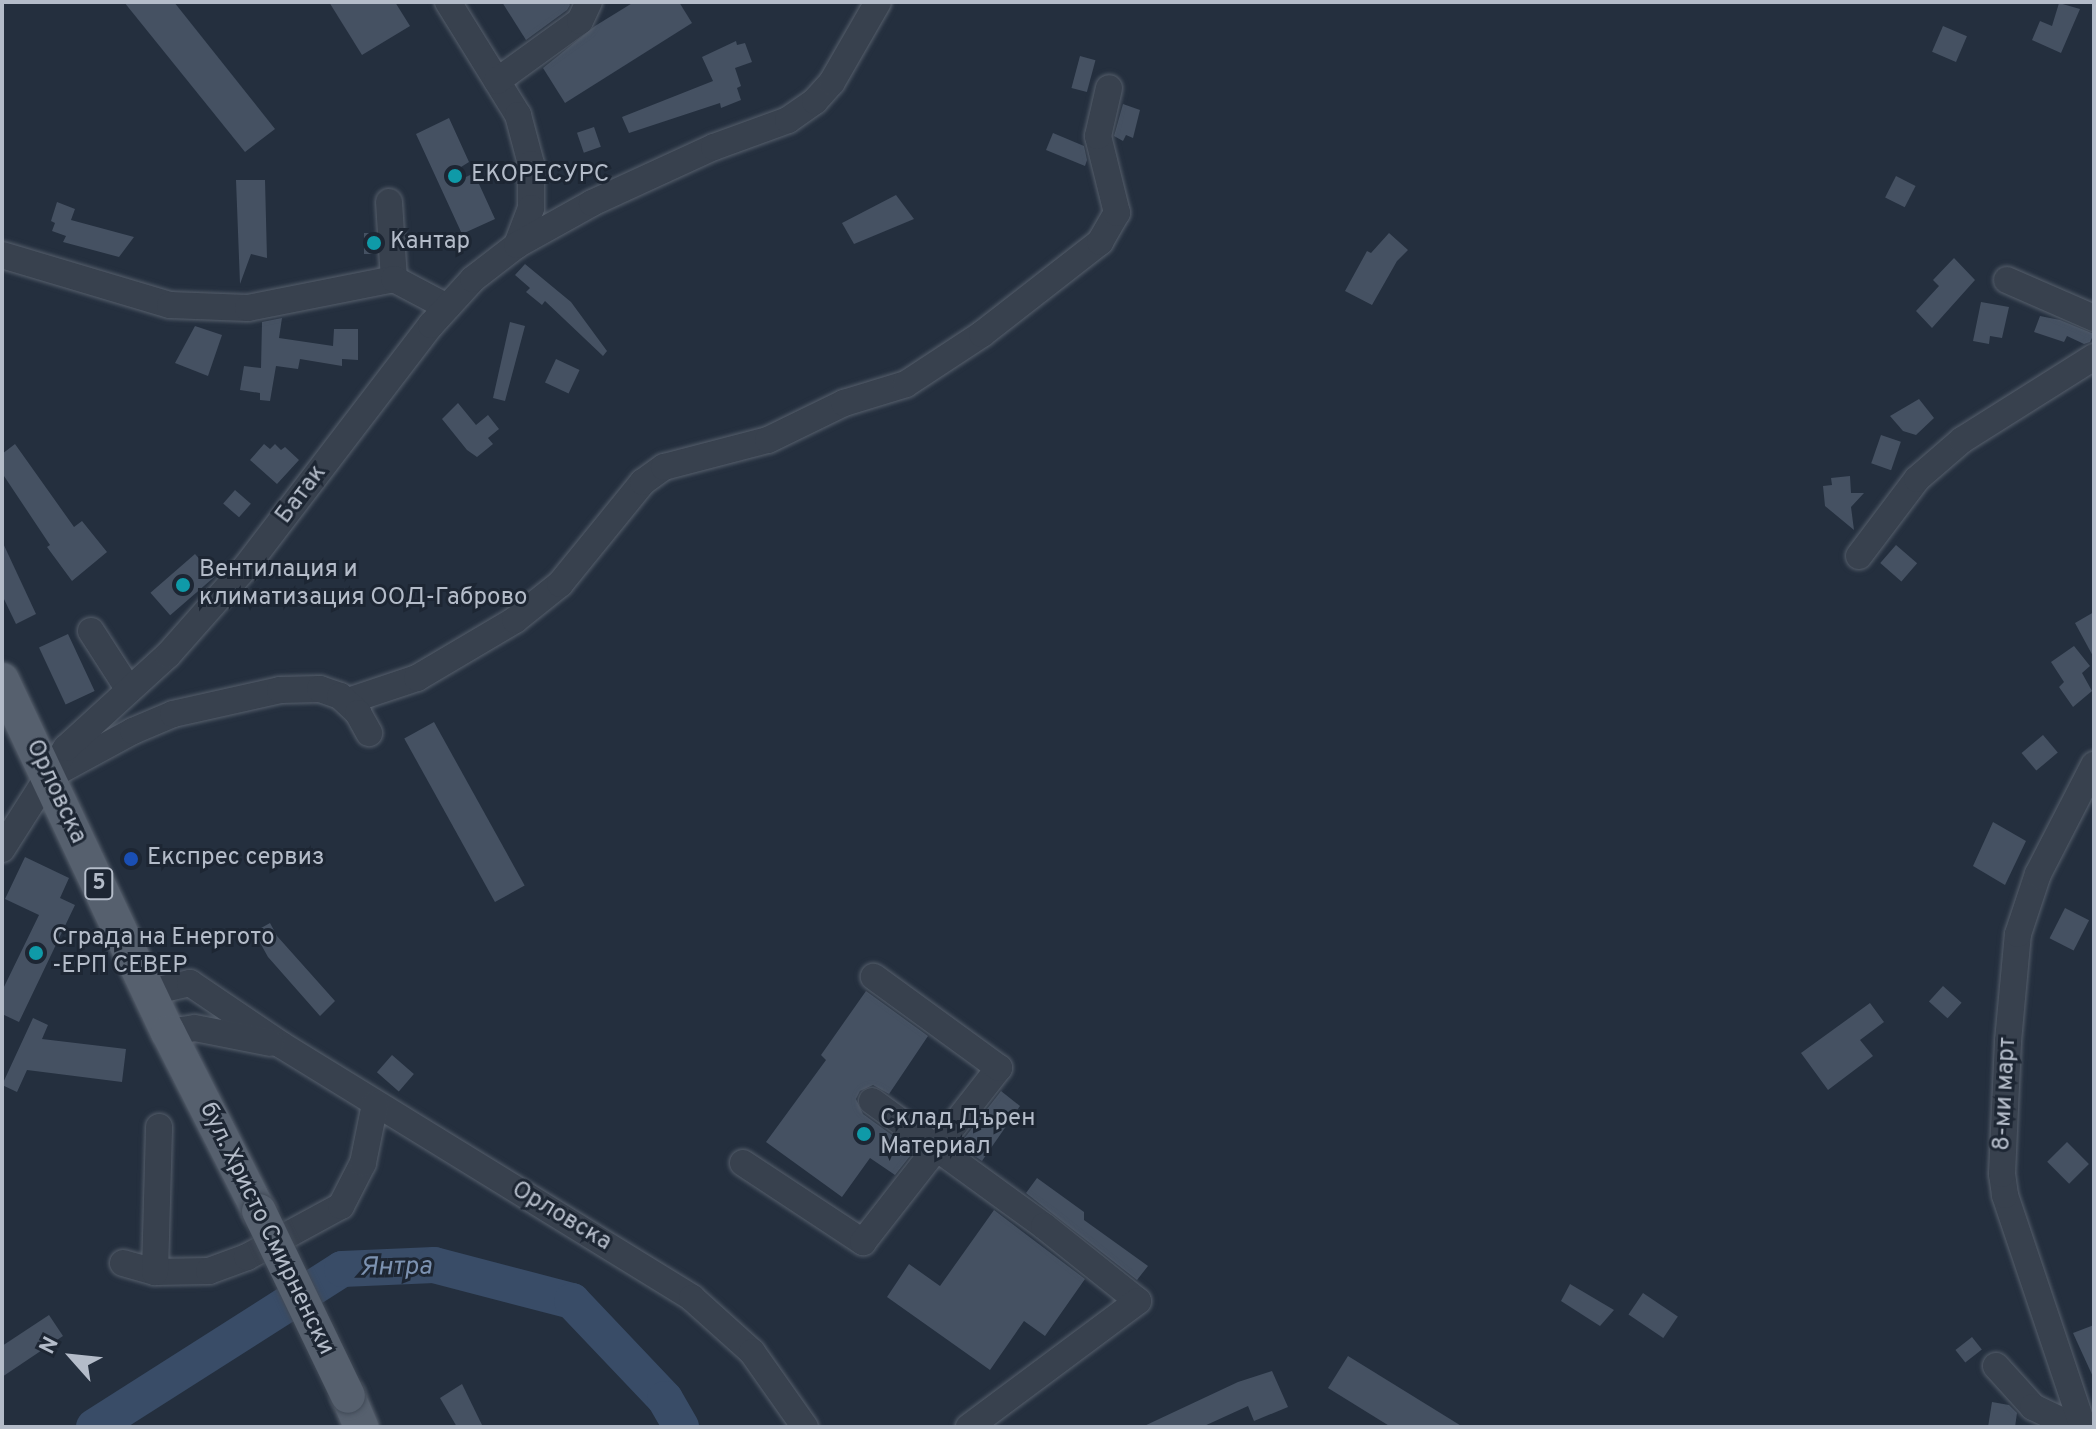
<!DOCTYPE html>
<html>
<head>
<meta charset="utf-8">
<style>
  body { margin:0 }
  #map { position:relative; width:2096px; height:1429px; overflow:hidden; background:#242f3e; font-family:Overpass,sans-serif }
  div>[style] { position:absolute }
  .river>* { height:36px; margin:-18px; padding:0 18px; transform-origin:18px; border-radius:18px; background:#394c67 }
  .building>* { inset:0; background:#455162; transform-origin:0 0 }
  .roads { filter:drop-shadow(0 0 2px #565f6c) drop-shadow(0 0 2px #565f6c) }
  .minor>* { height:26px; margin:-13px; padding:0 13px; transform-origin:13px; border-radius:13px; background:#38414e }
  .major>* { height:34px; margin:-17px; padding:0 17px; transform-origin:17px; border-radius:17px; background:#56606e }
  .bridges { filter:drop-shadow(0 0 2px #414a57) drop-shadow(0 0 2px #414a57) }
  .major-bridge>* { height:34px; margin:-17px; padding:0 17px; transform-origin:17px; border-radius:17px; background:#56606e }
  .dots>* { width:22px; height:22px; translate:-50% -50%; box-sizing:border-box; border:4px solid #1d2633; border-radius:50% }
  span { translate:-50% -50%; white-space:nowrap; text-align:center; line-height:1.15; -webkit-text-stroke:6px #1d2633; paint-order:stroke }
  .shield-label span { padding:2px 6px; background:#1d2633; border:2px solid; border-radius:6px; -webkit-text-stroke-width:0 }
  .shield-label { font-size:22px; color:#b4bcc9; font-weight:700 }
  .poi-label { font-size:24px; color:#b4bcc9 }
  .left { translate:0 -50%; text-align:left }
  .street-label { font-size:24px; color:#b4bcc9 }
  .water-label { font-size:26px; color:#7c92b1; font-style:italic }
  .frame { position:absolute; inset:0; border:4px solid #b4bcc9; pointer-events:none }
  .north { position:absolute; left:32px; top:1317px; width:80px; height:80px; -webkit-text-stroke:6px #1d2633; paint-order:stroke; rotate:297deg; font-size:22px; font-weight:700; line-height:32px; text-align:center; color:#b4bcc9 }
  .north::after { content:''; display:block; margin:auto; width:28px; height:36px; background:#b4bcc9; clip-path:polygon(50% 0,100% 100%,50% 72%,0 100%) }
</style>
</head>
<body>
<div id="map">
  <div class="river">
    <i style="left:94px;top:1427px;width:294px;rotate:-32.5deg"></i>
    <i style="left:342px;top:1269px;width:92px;rotate:-2.5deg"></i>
    <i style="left:434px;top:1265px;width:143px;rotate:14.6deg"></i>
    <i style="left:572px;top:1301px;width:135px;rotate:46.5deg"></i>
    <i style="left:665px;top:1399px;width:32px;rotate:60deg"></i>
  </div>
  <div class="building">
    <i style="clip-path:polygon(124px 2px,174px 2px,275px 129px,245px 152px)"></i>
    <i style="clip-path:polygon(329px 2px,395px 2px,410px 26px,362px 55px)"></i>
    <i style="clip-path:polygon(502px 2px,568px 2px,570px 5px,567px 10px,526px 40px)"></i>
    <i style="clip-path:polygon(634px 2px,679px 2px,692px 23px,565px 103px,543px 68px,595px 26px)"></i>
    <i style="clip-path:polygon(2059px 3px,2080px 9px,2061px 53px,2032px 40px,2040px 21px,2052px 26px)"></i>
    <i style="left:1943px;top:26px;width:26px;height:28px;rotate:23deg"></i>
    <i style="clip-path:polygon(736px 41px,737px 45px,745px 43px,752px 62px,735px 68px,741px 86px,737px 88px,741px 100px,721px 108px,720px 103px,629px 133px,622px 117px,713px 81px,702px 57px)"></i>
    <i style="left:1080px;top:56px;width:16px;height:33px;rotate:15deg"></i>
    <i style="clip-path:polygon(1123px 104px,1140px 110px,1133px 138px,1126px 135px,1123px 141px,1114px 136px)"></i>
    <i style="clip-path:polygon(449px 118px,469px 162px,461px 167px,466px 177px,474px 173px,495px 219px,462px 234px,416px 134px)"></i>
    <i style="left:594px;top:127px;width:21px;height:18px;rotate:71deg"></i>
    <i style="clip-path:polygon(1053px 133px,1084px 146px,1087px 160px,1085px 166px,1046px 150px)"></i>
    <i style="left:1896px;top:176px;width:22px;height:24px;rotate:27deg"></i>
    <i style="clip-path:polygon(236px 180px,265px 180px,267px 258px,251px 254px,240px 284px)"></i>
    <i style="clip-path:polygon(896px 195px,914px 219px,854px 244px,842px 223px)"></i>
    <i style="clip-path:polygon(57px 202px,75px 209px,71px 220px,134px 237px,119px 257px,63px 242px,66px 236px,52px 231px,55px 223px,51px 221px)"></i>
    <i style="left:364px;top:233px;width:11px;height:21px"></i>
    <i style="clip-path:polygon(1389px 233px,1408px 250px,1397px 261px,1372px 305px,1345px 291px,1367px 251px,1371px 253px)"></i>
    <i style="clip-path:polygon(1954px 258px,1975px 280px,1932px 328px,1916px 311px,1939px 286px,1933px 280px)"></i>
    <i style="clip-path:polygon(525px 264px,571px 302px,607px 351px,603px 356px,545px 301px,542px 305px,526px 292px,530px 288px,515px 275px)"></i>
    <i style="clip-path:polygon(1981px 302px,2009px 307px,2002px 338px,1990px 336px,1989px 344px,1973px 341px)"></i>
    <i style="clip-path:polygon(2040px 316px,2060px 320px,2094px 334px,2090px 342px,2084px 344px,2067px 336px,2064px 342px,2034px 332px)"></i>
    <i style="clip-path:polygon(282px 318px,279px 338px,333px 346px,334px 329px,358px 329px,358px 360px,342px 359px,342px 366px,300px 359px,298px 369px,276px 366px,270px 401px,260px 400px,260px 393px,240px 390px,244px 366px,261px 368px,262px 322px)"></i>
    <i style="clip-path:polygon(510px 322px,525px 326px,505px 401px,493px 398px)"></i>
    <i style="clip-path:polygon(195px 326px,222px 335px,208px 376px,175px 363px)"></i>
    <i style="left:556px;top:359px;width:26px;height:26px;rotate:25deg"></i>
    <i style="clip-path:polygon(1919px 399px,1934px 418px,1916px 435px,1903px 431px,1890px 416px)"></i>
    <i style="clip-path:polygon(458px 403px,476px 425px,488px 415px,499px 429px,488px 438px,493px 444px,477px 457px,467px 450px,442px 419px)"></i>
    <i style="left:1881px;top:435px;width:21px;height:30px;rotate:19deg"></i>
    <i style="clip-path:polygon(15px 444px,74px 527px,82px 521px,107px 552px,72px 581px,47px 547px,50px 545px,2px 473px,2px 454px)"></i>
    <i style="clip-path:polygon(264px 444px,270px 449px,275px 444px,281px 450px,285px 447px,299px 460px,277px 484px,250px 460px)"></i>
    <i style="clip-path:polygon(1850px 476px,1851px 493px,1864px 493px,1851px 507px,1854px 530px,1825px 506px,1823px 486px,1832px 485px,1831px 478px)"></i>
    <i style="left:235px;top:490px;width:21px;height:18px;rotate:41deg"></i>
    <i style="clip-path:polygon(2px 541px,36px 614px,16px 624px,2px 595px)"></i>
    <i style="left:1896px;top:545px;width:28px;height:24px;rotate:41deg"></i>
    <i style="left:195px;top:554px;width:30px;height:59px;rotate:49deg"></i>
    <i style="clip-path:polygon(2094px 612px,2094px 658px,2075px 623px)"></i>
    <i style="left:68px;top:634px;width:63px;height:32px;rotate:65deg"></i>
    <i style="clip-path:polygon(2074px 646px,2090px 666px,2082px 673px,2092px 691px,2073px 707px,2059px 687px,2064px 682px,2051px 662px)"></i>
    <i style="left:434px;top:722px;width:187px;height:34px;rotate:61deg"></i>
    <i style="left:2043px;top:735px;width:23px;height:28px;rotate:50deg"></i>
    <i style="clip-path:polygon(1993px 822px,2026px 841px,2005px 885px,1973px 866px)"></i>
    <i style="clip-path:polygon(25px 857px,69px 878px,60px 898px,75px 905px,19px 1022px,2px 1014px,2px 991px,39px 915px,5px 899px)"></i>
    <i style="left:2065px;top:908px;width:27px;height:34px;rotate:27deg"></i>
    <i style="clip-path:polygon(270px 923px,277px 936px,335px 1001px,320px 1016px,268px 957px,254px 932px)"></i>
    <i style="left:1943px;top:986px;width:25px;height:21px;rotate:42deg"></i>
    <i style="clip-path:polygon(866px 991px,928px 1036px,889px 1094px,873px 1085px,860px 1091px,856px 1099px,863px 1114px,914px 1151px,895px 1175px,870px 1158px,842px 1197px,766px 1142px,826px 1060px,821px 1055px)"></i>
    <i style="clip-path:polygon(1870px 1003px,1884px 1022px,1860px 1040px,1873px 1056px,1828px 1090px,1801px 1053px)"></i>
    <i style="clip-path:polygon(33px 1018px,48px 1025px,42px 1039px,126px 1049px,122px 1082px,27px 1070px,17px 1092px,2px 1085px)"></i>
    <i style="left:392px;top:1055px;width:29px;height:23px;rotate:41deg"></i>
    <i style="clip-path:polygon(1001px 1091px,1020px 1106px,982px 1161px,959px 1145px)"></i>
    <i style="left:2067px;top:1142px;width:31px;height:28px;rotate:45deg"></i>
    <i style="clip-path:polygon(1037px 1178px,1084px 1212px,1084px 1220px,1148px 1266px,1137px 1280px,1026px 1193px)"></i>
    <i style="clip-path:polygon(994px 1210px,1085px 1279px,1045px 1336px,1024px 1321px,990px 1370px,887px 1297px,909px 1264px,940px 1286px)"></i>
    <i style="clip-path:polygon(1570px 1284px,1614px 1310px,1600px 1326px,1561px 1301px)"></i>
    <i style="left:1643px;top:1293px;width:42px;height:26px;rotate:34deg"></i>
    <i style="clip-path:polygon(49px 1315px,63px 1336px,2px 1377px,2px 1346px)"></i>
    <i style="clip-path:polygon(2094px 1325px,2094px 1379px,2073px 1333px)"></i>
    <i style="left:1972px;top:1337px;width:16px;height:21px;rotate:52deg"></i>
    <i style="clip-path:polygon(1348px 1356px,1463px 1427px,1391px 1427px,1328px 1388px)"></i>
    <i style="clip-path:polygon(1272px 1371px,1288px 1407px,1254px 1421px,1248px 1406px,1202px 1427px,1142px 1427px,1238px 1382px)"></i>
    <i style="clip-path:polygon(462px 1384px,483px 1427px,457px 1427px,440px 1398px)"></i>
    <i style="clip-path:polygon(1992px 1402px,2009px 1405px,2017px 1413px,2015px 1427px,1988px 1427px)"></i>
  </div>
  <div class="roads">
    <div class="minor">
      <i style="left:448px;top:2px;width:133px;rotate:58.2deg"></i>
      <i style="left:518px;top:115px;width:51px;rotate:75.1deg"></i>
      <i style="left:531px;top:164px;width:44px;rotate:90deg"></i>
      <i style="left:531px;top:208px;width:40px;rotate:111deg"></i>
      <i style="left:497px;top:81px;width:102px;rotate:-35.9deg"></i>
      <i style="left:580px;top:21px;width:21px;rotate:-65deg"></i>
      <i style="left:389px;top:202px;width:77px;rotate:86.3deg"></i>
      <i style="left:2px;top:255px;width:175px;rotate:16.6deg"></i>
      <i style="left:170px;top:305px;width:78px;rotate:2.2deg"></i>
      <i style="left:248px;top:308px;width:149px;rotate:-11.2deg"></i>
      <i style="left:394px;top:279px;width:60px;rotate:27.8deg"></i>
      <i style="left:2007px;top:280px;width:95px;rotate:23.6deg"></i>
      <i style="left:1859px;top:556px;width:96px;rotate:-53deg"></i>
      <i style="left:1917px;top:479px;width:60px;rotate:-40.9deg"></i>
      <i style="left:1962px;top:440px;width:156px;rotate:-32.2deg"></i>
      <i style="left:91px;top:631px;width:70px;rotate:57.2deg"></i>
      <i style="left:348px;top:701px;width:73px;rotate:-18.4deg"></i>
      <i style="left:417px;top:678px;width:114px;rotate:-30.6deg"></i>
      <i style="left:515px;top:620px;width:58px;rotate:-38.7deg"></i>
      <i style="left:560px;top:584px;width:132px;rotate:-50.9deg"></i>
      <i style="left:643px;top:482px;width:26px;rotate:-36deg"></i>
      <i style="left:664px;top:467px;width:107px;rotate:-14.6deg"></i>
      <i style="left:768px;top:440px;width:85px;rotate:-26deg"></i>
      <i style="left:844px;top:403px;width:65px;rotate:-17deg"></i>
      <i style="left:906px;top:384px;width:91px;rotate:-33.3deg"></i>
      <i style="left:982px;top:334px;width:150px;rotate:-37.9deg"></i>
      <i style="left:1100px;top:242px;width:34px;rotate:-60deg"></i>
      <i style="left:1117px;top:213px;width:79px;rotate:-103.9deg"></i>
      <i style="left:1098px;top:136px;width:49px;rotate:-77.1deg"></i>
      <i style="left:48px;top:777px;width:97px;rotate:-28.4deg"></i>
      <i style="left:133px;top:731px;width:43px;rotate:-23deg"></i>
      <i style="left:173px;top:714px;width:110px;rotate:-12.6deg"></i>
      <i style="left:280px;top:690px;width:40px;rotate:-1.4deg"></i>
      <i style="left:320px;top:689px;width:21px;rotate:19deg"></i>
      <i style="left:340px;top:696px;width:25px;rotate:43deg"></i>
      <i style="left:358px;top:713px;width:23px;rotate:61deg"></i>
      <i style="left:2px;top:849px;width:120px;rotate:-57.6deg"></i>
      <i style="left:66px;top:748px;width:138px;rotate:-42.4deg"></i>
      <i style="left:168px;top:655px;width:116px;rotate:-48.5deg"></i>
      <i style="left:245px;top:568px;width:306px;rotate:-52.6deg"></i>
      <i style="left:431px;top:325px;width:62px;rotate:-47.6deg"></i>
      <i style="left:473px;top:279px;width:56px;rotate:-37.7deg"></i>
      <i style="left:517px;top:245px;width:86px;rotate:-29.2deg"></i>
      <i style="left:592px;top:203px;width:134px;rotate:-24.7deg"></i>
      <i style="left:714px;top:147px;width:79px;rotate:-20deg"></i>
      <i style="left:788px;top:120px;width:33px;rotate:-35deg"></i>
      <i style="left:815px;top:101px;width:25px;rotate:-48deg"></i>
      <i style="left:832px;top:82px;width:92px;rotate:-60.1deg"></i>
      <i style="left:150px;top:992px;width:41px;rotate:-12.7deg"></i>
      <i style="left:190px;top:983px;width:112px;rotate:34.1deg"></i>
      <i style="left:283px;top:1046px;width:480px;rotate:31.6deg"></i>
      <i style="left:692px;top:1298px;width:81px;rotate:42deg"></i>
      <i style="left:752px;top:1352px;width:92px;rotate:54.8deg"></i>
      <i style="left:168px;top:1032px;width:27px;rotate:-8deg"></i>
      <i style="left:195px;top:1028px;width:77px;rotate:11.2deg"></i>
      <i style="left:872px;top:1101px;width:213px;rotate:36deg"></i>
      <i style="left:1044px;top:1226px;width:120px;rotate:38.6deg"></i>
      <i style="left:1138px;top:1301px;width:211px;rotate:143.3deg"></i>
      <i style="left:743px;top:1163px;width:144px;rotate:33.4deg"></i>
      <i style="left:863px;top:1242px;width:221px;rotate:-52deg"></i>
      <i style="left:999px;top:1068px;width:155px;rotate:-143.9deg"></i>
      <i style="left:123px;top:1263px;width:33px;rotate:16deg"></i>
      <i style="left:155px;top:1272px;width:54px;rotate:-1.1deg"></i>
      <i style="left:209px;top:1271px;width:40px;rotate:-20.2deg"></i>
      <i style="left:247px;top:1257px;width:107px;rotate:-28.5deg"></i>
      <i style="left:341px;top:1206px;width:48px;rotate:-62.9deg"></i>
      <i style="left:363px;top:1163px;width:60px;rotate:-78.5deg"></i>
      <i style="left:155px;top:1272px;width:145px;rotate:-88.4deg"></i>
      <i style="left:1996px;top:1366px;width:55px;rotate:47.9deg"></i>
      <i style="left:2033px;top:1407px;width:47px;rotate:25.5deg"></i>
      <i style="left:2083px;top:1427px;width:245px;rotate:-108.6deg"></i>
      <i style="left:2005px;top:1195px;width:21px;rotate:-98deg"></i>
      <i style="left:2002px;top:1174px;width:133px;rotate:-87.4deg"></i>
      <i style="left:2008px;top:1041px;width:107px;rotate:-84.7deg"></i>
      <i style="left:2018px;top:934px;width:63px;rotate:-71.6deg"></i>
      <i style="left:2038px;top:874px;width:123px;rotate:-62.8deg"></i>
    </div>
    <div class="major">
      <i style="left:2px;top:680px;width:389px;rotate:64.8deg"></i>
      <i style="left:168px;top:1032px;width:201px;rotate:63.1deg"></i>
      <i style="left:348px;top:1396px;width:34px;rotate:67deg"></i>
    </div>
  </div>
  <div class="bridges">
    <div class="major-bridge">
      <i style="left:259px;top:1211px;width:205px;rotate:64.3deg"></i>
    </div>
  </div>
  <div class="dots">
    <i style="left:455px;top:176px;background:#0f9aa8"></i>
    <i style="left:374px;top:243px;background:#0f9aa8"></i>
    <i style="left:183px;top:585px;background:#0f9aa8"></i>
    <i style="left:131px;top:859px;background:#1a4fb4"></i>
    <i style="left:36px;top:953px;background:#0f9aa8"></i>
    <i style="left:864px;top:1134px;background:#0f9aa8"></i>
  </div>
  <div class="shield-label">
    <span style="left:99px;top:884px">5</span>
  </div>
  <div class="poi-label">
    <span class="left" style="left:471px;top:176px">ЕКОРЕСУРС</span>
    <span class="left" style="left:390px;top:243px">Кантар</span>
    <span class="left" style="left:199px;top:585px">Вентилация и<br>климатизация ООД-Габрово</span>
    <span class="left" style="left:147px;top:859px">Експрес сервиз</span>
    <span class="left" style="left:52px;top:953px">Сграда на Енергото<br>-ЕРП СЕВЕР</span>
    <span class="left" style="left:880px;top:1134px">Склад Дърен<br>Материал</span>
  </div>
  <div class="street-label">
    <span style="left:302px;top:495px;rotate:-53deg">Батак</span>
    <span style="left:55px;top:792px;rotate:65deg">Орловска</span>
    <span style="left:2006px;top:1094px;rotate:-87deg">8-ми март</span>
    <span style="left:561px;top:1217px;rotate:31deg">Орловска</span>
    <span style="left:266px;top:1229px;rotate:64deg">бул. Христо Смирненски</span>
  </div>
  <div class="water-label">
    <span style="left:396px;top:1268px;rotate:-1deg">Янтра</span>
  </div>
  <div class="frame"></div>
  <div class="north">N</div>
</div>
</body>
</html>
